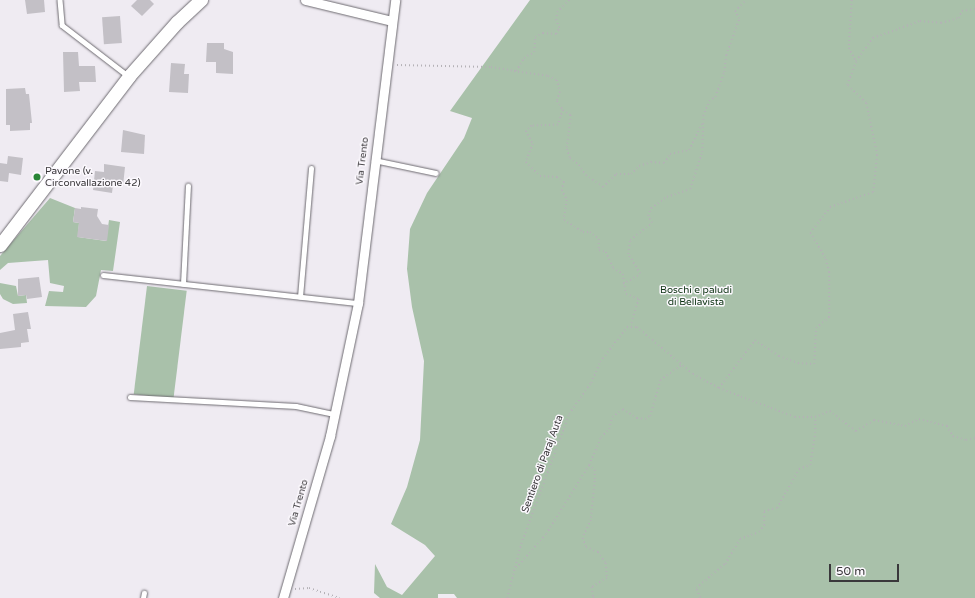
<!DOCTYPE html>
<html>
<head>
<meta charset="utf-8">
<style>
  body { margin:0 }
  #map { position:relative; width:975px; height:598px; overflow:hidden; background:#efebf2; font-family:"Varela Round",sans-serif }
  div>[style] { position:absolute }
  .green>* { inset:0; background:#a9c1aa; transform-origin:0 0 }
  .building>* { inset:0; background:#c3c0c6; transform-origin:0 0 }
  .path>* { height:1.5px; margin-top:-0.75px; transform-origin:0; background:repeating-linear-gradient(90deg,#b4b1b6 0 1px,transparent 0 4px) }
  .roads { filter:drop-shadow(0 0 1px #6d6a70) drop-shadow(0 0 1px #6d6a70) }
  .service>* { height:4.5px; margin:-2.25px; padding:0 2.25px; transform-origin:2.25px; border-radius:2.25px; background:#fff }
  .minor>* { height:9px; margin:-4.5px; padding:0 4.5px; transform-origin:4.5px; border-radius:4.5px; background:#fff }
  .secondary>* { height:13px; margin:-6.5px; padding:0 6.5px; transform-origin:6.5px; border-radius:6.5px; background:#fff }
  .dots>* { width:11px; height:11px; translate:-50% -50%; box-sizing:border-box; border:2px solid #fcf9fe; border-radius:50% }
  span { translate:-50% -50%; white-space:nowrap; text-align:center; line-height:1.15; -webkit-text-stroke:3px #fcf9fe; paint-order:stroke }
  .street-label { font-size:10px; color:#3a383b }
  .poi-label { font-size:10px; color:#3a383b }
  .left { translate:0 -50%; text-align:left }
  .park-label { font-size:10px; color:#0c3211 }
  .scale { position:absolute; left:829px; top:564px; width:70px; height:18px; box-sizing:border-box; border:2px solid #3a383b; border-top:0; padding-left:5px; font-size:12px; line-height:14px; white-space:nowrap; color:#3a383b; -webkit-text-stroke:3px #fcf9fe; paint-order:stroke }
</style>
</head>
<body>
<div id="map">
  <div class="green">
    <i style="clip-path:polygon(530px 0,975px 0,975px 598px,457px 598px,454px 594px,438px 594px,438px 598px,380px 598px,374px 593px,375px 564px,387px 587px,402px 595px,435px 556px,425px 545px,391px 524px,407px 487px,420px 440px,424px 361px,412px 307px,407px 269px,410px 229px,427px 193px,464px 138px,472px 118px,450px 111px)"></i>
    <i style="clip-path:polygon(50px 198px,75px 208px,73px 222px,79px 223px,78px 237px,106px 241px,109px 220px,120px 222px,113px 271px,101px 270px,96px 296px,86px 307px,45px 306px,49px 291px,63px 292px,64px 286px,50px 283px,48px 260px,8px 263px,0 270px,0 256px)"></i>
    <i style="clip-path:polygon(0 283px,16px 286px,18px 296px,26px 295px,27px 303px,13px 304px,3px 299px,0 294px)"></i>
    <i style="left:147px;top:286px;width:40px;height:109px;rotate:7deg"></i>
  </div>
  <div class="building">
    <i style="clip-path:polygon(25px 0,44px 0,45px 12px,27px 14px)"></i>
    <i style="clip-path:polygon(137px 0,150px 0,154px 4px,142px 16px,131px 6px)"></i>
    <i style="left:120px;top:16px;width:27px;height:18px;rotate:86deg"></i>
    <i style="clip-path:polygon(207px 43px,224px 43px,224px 49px,233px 52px,233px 74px,216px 73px,216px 62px,206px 62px)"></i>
    <i style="clip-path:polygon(63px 52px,78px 52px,79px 66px,95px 66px,96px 82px,79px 82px,80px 91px,64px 92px)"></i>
    <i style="clip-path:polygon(171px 63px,185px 64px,184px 74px,189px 74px,188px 93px,169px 92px)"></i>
    <i style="clip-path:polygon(25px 88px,26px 94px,29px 94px,32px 123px,30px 123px,30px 130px,10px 131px,10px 125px,6px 125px,6px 89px)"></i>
    <i style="clip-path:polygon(123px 130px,145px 135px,144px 154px,121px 152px)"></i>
    <i style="clip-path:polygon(8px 156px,23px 158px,21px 175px,9px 173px,8px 182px,0 181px,0 163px,7px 164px)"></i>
    <i style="clip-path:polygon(104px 164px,125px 167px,123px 186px,113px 185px,112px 193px,93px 190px,95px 171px,104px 172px)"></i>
    <i style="clip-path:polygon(81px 207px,98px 209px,97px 216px,102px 224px,109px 225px,107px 241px,77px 237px,79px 223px,73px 222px,75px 208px,81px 209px)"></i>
    <i style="clip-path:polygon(39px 277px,42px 297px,27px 299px,26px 295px,18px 296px,18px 279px)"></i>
    <i style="clip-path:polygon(28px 312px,31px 329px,27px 329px,29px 342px,21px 343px,21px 347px,0 349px,0 333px,15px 330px,13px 314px)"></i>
  </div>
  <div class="path">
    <i style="left:852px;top:0;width:48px;rotate:93.6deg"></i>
    <i style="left:849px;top:48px;width:15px;rotate:62deg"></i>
    <i style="left:856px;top:61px;width:29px;rotate:-54deg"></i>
    <i style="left:873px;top:38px;width:50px;rotate:-19.9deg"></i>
    <i style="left:920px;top:21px;width:21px;rotate:5deg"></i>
    <i style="left:941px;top:23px;width:18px;rotate:-16deg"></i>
    <i style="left:958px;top:18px;width:8px;rotate:-60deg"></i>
    <i style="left:962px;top:11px;width:13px;rotate:-9deg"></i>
    <i style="left:397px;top:65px;width:94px;rotate:1.2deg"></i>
    <i style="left:491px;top:67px;width:25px;rotate:9deg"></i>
    <i style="left:516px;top:71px;width:15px;rotate:-58deg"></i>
    <i style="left:524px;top:58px;width:12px;rotate:-31deg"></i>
    <i style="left:534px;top:52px;width:15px;rotate:-86deg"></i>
    <i style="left:535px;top:37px;width:9px;rotate:-27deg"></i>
    <i style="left:543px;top:33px;width:13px;rotate:4deg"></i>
    <i style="left:556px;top:34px;width:7px;rotate:-63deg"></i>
    <i style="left:559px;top:28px;width:9px;rotate:-111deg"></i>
    <i style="left:556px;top:20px;width:8px;rotate:-83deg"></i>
    <i style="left:557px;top:12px;width:17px;rotate:-45deg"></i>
    <i style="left:514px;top:71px;width:34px;rotate:8deg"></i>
    <i style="left:548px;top:76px;width:10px;rotate:24deg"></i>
    <i style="left:557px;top:80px;width:12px;rotate:76deg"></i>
    <i style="left:560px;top:92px;width:9px;rotate:108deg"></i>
    <i style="left:557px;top:101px;width:11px;rotate:56deg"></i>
    <i style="left:563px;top:110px;width:9px;rotate:32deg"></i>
    <i style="left:571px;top:115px;width:34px;rotate:97deg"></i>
    <i style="left:567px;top:149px;width:9px;rotate:72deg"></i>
    <i style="left:570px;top:158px;width:11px;rotate:38deg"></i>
    <i style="left:579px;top:165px;width:12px;rotate:55deg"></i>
    <i style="left:586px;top:175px;width:21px;rotate:35deg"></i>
    <i style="left:603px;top:187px;width:18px;rotate:-45deg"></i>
    <i style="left:616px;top:174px;width:15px"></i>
    <i style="left:631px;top:174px;width:11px;rotate:-45deg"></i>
    <i style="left:639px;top:166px;width:13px;rotate:-18deg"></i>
    <i style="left:651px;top:162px;width:13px;rotate:4deg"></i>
    <i style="left:664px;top:163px;width:11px;rotate:-56deg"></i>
    <i style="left:670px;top:154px;width:19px;rotate:-12deg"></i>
    <i style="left:689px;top:150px;width:30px;rotate:-64deg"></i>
    <i style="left:563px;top:110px;width:16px;rotate:108deg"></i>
    <i style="left:558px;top:125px;width:26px;rotate:178deg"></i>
    <i style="left:532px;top:126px;width:8px;rotate:140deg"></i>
    <i style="left:526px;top:131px;width:15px;rotate:62deg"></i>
    <i style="left:533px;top:144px;width:19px;rotate:111deg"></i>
    <i style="left:526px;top:162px;width:20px;rotate:45deg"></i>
    <i style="left:540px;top:176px;width:17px;rotate:3deg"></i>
    <i style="left:557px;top:177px;width:9px;rotate:36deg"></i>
    <i style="left:564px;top:182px;width:8px;rotate:104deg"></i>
    <i style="left:562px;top:190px;width:11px;rotate:63deg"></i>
    <i style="left:567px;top:200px;width:20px;rotate:99deg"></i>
    <i style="left:564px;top:220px;width:22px;rotate:32deg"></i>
    <i style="left:583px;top:232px;width:7px"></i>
    <i style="left:590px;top:232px;width:11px;rotate:38deg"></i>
    <i style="left:599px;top:239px;width:11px;rotate:90deg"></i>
    <i style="left:599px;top:250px;width:7px;rotate:16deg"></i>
    <i style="left:606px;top:252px;width:17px;rotate:66deg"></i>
    <i style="left:613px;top:268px;width:12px;rotate:31deg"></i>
    <i style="left:623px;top:274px;width:20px;rotate:81deg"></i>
    <i style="left:626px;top:294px;width:14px;rotate:21deg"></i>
    <i style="left:639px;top:299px;width:27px;rotate:107deg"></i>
    <i style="left:623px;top:284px;width:20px;rotate:-30deg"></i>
    <i style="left:640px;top:274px;width:23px;rotate:-121deg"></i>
    <i style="left:628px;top:254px;width:14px;rotate:-82deg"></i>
    <i style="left:630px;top:240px;width:28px;rotate:-38deg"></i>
    <i style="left:652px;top:223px;width:8px;rotate:-120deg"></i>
    <i style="left:648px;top:216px;width:9px;rotate:-69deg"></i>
    <i style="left:651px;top:208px;width:19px;rotate:-35deg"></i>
    <i style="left:667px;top:197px;width:24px;rotate:-19deg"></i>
    <i style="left:690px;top:189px;width:39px;rotate:-72deg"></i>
    <i style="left:702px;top:152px;width:36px;rotate:-88deg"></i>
    <i style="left:703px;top:116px;width:16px;rotate:-68deg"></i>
    <i style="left:709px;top:101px;width:7px;rotate:-34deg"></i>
    <i style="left:715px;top:97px;width:27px;rotate:-70deg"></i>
    <i style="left:724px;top:72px;width:17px;rotate:-83deg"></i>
    <i style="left:726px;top:55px;width:38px;rotate:-70deg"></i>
    <i style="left:739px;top:19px;width:9px;rotate:-117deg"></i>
    <i style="left:735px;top:11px;width:16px;rotate:-45deg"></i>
    <i style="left:719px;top:388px;width:81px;rotate:20.9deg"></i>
    <i style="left:795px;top:417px;width:20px"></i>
    <i style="left:815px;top:417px;width:16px;rotate:-22deg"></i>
    <i style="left:830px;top:411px;width:33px;rotate:38deg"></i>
    <i style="left:856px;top:431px;width:21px;rotate:-31deg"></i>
    <i style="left:874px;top:420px;width:32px;rotate:11deg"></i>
    <i style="left:905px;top:426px;width:16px;rotate:-27deg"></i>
    <i style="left:919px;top:419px;width:29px;rotate:14deg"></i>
    <i style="left:947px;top:426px;width:12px;rotate:59deg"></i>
    <i style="left:953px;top:436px;width:14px;rotate:17deg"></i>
    <i style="left:966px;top:440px;width:9px;rotate:-13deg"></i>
    <i style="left:589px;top:465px;width:30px;rotate:-67deg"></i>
    <i style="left:601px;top:437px;width:11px;rotate:-45deg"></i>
    <i style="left:609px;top:429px;width:12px;rotate:-76deg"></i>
    <i style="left:612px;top:417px;width:14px;rotate:-36deg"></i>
    <i style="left:623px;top:409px;width:17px;rotate:33deg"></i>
    <i style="left:637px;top:418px;width:8px;rotate:7deg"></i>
    <i style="left:645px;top:419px;width:6px;rotate:-31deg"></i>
    <i style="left:650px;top:416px;width:37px;rotate:-74deg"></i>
    <i style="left:660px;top:380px;width:28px;rotate:-35deg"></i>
    <i style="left:516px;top:568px;width:45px;rotate:-48.6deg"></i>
    <i style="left:546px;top:534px;width:81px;rotate:-58.1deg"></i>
    <i style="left:589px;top:465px;width:8px;rotate:40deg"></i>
    <i style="left:595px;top:470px;width:11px;rotate:90deg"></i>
    <i style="left:595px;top:481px;width:39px;rotate:96deg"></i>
    <i style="left:591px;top:520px;width:20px;rotate:114deg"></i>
    <i style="left:583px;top:538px;width:9px;rotate:72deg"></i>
    <i style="left:586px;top:547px;width:13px;rotate:23deg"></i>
    <i style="left:598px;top:552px;width:14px;rotate:54deg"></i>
    <i style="left:606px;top:563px;width:15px;rotate:86deg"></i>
    <i style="left:607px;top:578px;width:17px;rotate:149deg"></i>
    <i style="left:592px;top:587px;width:10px;rotate:84deg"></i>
    <i style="left:593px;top:597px;width:3px;rotate:18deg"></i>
    <i style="left:295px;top:589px;width:14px;rotate:-4deg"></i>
    <i style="left:309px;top:588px;width:32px;rotate:18deg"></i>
    <i style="left:507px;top:598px;width:56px;rotate:-75.5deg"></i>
    <i style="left:521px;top:544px;width:139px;rotate:-69.7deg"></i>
    <i style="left:569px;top:414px;width:38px;rotate:-55deg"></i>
    <i style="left:591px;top:383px;width:23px;rotate:-67deg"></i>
    <i style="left:600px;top:362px;width:44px;rotate:-52.4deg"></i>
    <i style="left:627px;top:327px;width:10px"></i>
    <i style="left:637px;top:327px;width:73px;rotate:40deg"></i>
    <i style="left:693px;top:374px;width:30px;rotate:28deg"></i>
    <i style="left:719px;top:388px;width:60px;rotate:-53.1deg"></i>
    <i style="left:755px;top:340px;width:29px;rotate:34deg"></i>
    <i style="left:779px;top:356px;width:20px;rotate:20deg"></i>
    <i style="left:798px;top:363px;width:16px;rotate:4deg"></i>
    <i style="left:814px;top:364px;width:36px;rotate:-87deg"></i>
    <i style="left:816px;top:328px;width:17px;rotate:-40deg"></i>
    <i style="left:829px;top:317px;width:45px;rotate:-90deg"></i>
    <i style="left:829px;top:272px;width:15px;rotate:-106deg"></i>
    <i style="left:825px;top:258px;width:29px;rotate:-121deg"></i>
    <i style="left:810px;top:233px;width:33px;rotate:-52deg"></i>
    <i style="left:830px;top:207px;width:46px;rotate:-19.2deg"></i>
    <i style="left:873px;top:192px;width:37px;rotate:-84deg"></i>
    <i style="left:877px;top:155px;width:53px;rotate:-101.9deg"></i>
    <i style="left:866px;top:103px;width:26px;rotate:-137deg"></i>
    <i style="left:847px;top:85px;width:26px;rotate:-69deg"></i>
    <i style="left:700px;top:598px;width:11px;rotate:-112deg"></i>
    <i style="left:696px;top:588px;width:38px;rotate:-40deg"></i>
    <i style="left:725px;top:564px;width:29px;rotate:-59deg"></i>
    <i style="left:740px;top:539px;width:20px;rotate:-20deg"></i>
    <i style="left:759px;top:532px;width:9px;rotate:-54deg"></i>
    <i style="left:764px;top:525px;width:14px;rotate:-90deg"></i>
    <i style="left:764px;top:511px;width:13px;rotate:-13deg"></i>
    <i style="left:777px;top:508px;width:45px;rotate:-60.6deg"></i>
    <i style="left:799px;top:469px;width:12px;rotate:-20deg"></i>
    <i style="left:810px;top:465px;width:32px;rotate:-81deg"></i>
    <i style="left:815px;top:433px;width:16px;rotate:-90deg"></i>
  </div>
  <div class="roads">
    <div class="service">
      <i style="left:60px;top:0;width:25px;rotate:85deg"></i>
      <i style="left:62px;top:25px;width:82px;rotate:37.6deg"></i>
      <i style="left:374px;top:160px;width:63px;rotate:11.8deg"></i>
      <i style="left:103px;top:275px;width:257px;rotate:6.3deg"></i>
      <i style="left:183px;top:284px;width:98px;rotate:-87.1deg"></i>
      <i style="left:300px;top:297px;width:129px;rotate:-85.1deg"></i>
      <i style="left:130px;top:397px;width:166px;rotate:3.1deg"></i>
      <i style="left:296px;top:406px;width:40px;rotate:12deg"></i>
      <i style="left:143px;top:598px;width:5px;rotate:-79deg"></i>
    </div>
    <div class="minor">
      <i style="left:305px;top:0;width:89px;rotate:13.6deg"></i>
      <i style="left:283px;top:598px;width:169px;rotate:-73.8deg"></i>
      <i style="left:330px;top:436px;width:136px;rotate:-78.1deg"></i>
      <i style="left:358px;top:303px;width:305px;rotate:-83deg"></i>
    </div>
    <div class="secondary">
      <i style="left:0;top:245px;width:213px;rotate:-52.6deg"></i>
      <i style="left:129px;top:76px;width:72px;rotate:-48.4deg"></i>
      <i style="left:177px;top:22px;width:33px;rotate:-43deg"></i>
    </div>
  </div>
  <div class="dots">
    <i style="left:37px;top:177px;background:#298536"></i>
  </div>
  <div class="street-label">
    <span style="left:363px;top:161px;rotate:-83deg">Via Trento</span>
    <span style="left:543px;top:464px;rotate:-70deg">Sentiero di Paraj Auta</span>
    <span style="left:299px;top:503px;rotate:-74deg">Via Trento</span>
  </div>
  <div class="poi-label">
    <span class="left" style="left:45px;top:177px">Pavone (v.<br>Circonvallazione 42)</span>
  </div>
  <div class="park-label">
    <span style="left:696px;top:296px">Boschi e paludi<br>di Bellavista</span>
  </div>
  <div class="scale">50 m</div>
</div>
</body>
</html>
